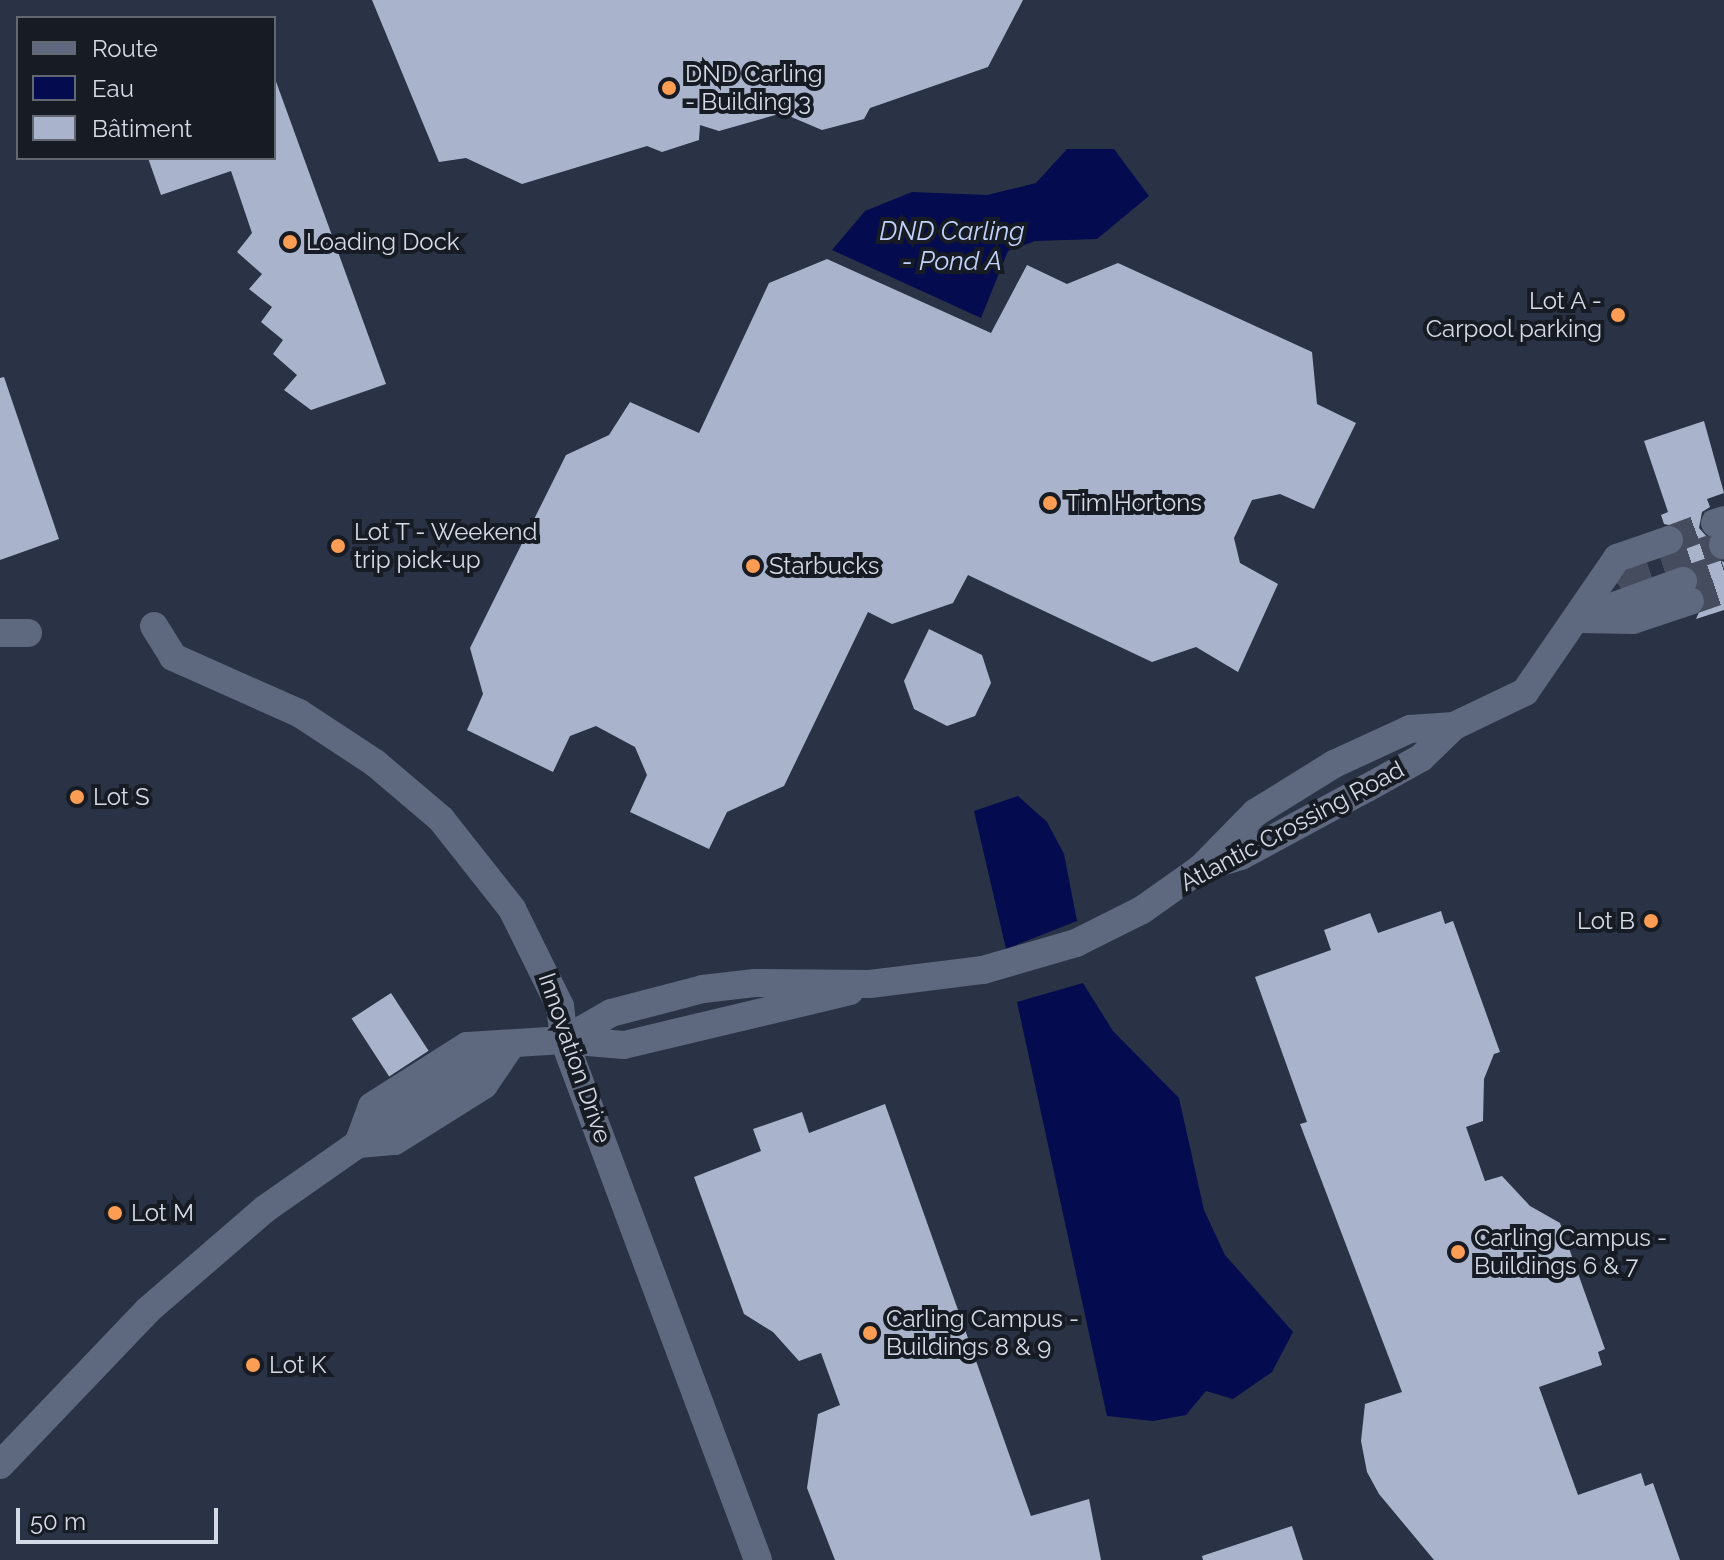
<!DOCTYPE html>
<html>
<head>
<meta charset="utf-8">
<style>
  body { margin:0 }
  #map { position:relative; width:1724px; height:1560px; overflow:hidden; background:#2a3346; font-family:Raleway,sans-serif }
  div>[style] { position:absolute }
  .water>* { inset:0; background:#040b4f }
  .building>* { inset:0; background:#a9b4cc; transform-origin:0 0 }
  .minor-tunnel>* { height:28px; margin-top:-14px; transform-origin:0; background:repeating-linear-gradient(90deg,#444c5e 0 28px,transparent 0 42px) }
  .minor>* { height:28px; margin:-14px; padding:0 14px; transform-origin:14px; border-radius:14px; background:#5e687e }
  .dots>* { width:22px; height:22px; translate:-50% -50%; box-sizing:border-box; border:4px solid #171b23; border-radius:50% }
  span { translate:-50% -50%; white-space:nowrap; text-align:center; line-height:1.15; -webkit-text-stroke:8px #171b23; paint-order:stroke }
  .poi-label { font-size:24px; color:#d5dae7 }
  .left { translate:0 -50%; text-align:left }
  .right { translate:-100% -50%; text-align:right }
  .street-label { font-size:24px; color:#d5dae7 }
  .water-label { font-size:26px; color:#c1d2fb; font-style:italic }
  .legend { position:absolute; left:16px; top:16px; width:260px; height:144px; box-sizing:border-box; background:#171b23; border:2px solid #636771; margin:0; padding:10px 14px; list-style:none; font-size:24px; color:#d5dae7 }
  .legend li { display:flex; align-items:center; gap:16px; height:40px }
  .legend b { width:40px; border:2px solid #636771 }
  .scale { position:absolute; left:16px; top:1508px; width:202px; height:36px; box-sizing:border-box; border:4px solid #d5dae7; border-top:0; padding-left:10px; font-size:24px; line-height:28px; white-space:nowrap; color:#d5dae7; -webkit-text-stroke:6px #171b23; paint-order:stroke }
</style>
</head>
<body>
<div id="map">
  <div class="water">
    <i style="clip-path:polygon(1067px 149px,1114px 149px,1149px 196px,1097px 239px,1035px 241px,1008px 251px,981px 318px,832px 250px,865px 211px,912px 192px,987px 195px,1036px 183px)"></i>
    <i style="clip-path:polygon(1018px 796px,1047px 822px,1064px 854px,1077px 921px,1006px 949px,974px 811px)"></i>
    <i style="clip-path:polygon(1083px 983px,1113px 1031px,1179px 1098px,1204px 1210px,1225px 1255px,1293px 1332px,1272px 1372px,1233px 1399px,1206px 1391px,1186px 1415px,1153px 1421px,1107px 1416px,1017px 1002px)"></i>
  </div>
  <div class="building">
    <i style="clip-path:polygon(372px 0,1023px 0,988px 67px,870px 108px,864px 119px,822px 130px,782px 113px,719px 131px,700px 125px,699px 140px,662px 152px,647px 146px,522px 184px,466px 158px,439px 162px)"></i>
    <i style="clip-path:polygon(274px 76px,386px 384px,311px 410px,284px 390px,297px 375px,273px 354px,283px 340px,261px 322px,272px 307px,249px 289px,262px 274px,237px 252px,252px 233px,231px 171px,161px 195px,148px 158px,274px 158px)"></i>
    <i style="clip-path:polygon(827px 259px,991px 333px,1027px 265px,1067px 284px,1118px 263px,1312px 352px,1317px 404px,1356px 423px,1314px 509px,1280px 494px,1252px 500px,1234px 538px,1240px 563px,1278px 584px,1238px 672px,1196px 647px,1152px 662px,968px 575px,953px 603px,892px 624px,868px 612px,784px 786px,727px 812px,709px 849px,630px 812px,647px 775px,635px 747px,596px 726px,570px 736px,553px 772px,467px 730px,483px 694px,470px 648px,566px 455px,609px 435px,630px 402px,699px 433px,769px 283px)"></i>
    <i style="clip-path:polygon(4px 377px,59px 539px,0 560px,0 378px)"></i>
    <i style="clip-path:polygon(1704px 421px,1724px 493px,1707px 499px,1710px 507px,1702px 512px,1699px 528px,1708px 538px,1710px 556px,1724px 562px,1724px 610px,1696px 619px,1706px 596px,1694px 569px,1678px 565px,1675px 556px,1682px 550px,1685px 535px,1679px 527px,1664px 524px,1661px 515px,1668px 512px,1644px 441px)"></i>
    <i style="clip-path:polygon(929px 629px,982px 655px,991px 683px,975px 716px,947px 726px,914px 709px,904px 681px)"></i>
    <i style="clip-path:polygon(1441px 911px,1445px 924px,1453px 921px,1500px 1052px,1494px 1054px,1484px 1079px,1483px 1121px,1466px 1127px,1485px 1181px,1502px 1176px,1530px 1206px,1560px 1223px,1605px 1349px,1598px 1352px,1602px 1365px,1539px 1387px,1578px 1495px,1641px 1473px,1645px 1486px,1653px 1483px,1680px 1560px,1434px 1560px,1379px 1494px,1367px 1472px,1361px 1441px,1365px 1404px,1402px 1392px,1300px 1124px,1307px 1122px,1255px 977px,1331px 950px,1324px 930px,1370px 913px,1378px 933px)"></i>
    <i style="left:391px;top:993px;width:69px;height:47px;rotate:57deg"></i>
    <i style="clip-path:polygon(885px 1104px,1031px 1516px,1089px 1499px,1101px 1560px,835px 1560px,807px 1488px,818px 1414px,840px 1405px,821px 1353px,799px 1361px,773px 1332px,744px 1314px,694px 1177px,761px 1151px,753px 1129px,802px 1112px,809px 1133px)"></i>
    <i style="clip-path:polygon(1292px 1526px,1303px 1560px,1203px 1560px,1202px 1556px)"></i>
  </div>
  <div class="minor-tunnel">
    <i style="left:1669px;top:540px;width:49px;rotate:-20.3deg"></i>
    <i style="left:1683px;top:581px;width:43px;rotate:-18.9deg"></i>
    <i style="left:1690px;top:601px;width:36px;rotate:-19deg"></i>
    <i style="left:1586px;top:612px;width:50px;rotate:-41.7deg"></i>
    <i style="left:1623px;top:579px;width:106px;rotate:-18.8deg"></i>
  </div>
  <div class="minor">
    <i style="left:1715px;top:523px;width:9px;rotate:-18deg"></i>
    <i style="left:1723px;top:545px;width:1px;rotate:-45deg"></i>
    <i style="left:1606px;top:609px;width:82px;rotate:-20deg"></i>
    <i style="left:1579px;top:619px;width:54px;rotate:1.1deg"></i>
    <i style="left:1633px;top:620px;width:60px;rotate:-18.4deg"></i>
    <i style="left:154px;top:626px;width:36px;rotate:58deg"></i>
    <i style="left:173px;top:657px;width:138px;rotate:24deg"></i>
    <i style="left:299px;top:713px;width:91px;rotate:33.3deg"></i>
    <i style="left:375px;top:763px;width:87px;rotate:40.3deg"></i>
    <i style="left:441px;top:819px;width:115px;rotate:51.7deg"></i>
    <i style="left:512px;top:909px;width:108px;rotate:63.7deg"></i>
    <i style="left:560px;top:1006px;width:34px;rotate:83deg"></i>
    <i style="left:564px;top:1040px;width:555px;rotate:69.54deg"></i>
    <i style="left:0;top:633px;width:28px"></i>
    <i style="left:1201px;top:868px;width:77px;rotate:-45.5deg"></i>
    <i style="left:1255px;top:813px;width:93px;rotate:-31.8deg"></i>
    <i style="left:1334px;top:764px;width:84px;rotate:-24.7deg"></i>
    <i style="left:1410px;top:729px;width:44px;rotate:-3.9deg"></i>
    <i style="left:564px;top:1040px;width:54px;rotate:-29.9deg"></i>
    <i style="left:611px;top:1013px;width:95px;rotate:-14.6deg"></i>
    <i style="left:703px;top:989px;width:52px;rotate:-6.6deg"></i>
    <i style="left:755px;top:983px;width:115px;rotate:0.5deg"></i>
    <i style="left:870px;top:984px;width:114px;rotate:-7.1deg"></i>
    <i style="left:983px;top:970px;width:97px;rotate:-16.2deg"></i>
    <i style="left:1076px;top:943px;width:74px;rotate:-26.6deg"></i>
    <i style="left:1142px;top:910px;width:72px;rotate:-35.4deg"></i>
    <i style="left:1201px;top:868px;width:42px;rotate:-16.7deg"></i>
    <i style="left:1241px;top:856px;width:143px;rotate:-28.4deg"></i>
    <i style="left:1367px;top:788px;width:62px;rotate:-29.1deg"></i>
    <i style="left:1421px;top:758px;width:46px;rotate:-44.1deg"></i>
    <i style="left:1454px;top:726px;width:79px;rotate:-25.6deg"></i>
    <i style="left:1525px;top:692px;width:163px;rotate:-55.5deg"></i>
    <i style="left:1617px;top:558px;width:55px;rotate:-19.1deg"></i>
    <i style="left:358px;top:1144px;width:40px;rotate:-69.8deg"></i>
    <i style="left:372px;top:1106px;width:112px;rotate:-32.3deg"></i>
    <i style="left:467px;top:1046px;width:97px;rotate:-3.5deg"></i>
    <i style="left:564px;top:1040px;width:60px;rotate:4.8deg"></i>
    <i style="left:624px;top:1045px;width:232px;rotate:-13.4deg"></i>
    <i style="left:359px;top:1144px;width:36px;rotate:-5deg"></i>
    <i style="left:395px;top:1141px;width:105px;rotate:-32.2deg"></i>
    <i style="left:484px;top:1085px;width:45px;rotate:-56deg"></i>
    <i style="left:0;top:1465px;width:214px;rotate:-46.3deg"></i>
    <i style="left:148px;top:1310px;width:155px;rotate:-40.8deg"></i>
    <i style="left:265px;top:1209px;width:248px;rotate:-35deg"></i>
    <i style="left:468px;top:1067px;width:47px;rotate:-25.5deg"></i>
  </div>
  <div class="dots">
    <i style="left:669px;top:88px;background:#fc9d53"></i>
    <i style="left:290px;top:242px;background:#fc9d53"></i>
    <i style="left:1618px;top:315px;background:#fc9d53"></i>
    <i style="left:1050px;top:503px;background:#fc9d53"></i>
    <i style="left:338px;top:546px;background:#fc9d53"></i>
    <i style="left:753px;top:566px;background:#fc9d53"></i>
    <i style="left:77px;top:797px;background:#fc9d53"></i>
    <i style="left:1651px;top:921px;background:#fc9d53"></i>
    <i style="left:115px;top:1213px;background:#fc9d53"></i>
    <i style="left:1458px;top:1252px;background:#fc9d53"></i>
    <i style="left:870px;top:1333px;background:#fc9d53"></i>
    <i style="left:253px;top:1365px;background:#fc9d53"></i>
  </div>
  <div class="poi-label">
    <span class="left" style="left:685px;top:88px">DND Carling<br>- Building 3</span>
    <span class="left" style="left:306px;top:242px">Loading Dock</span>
    <span class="right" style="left:1602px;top:315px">Lot A -<br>Carpool parking</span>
    <span class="left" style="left:1066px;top:503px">Tim Hortons</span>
    <span class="left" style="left:354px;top:546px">Lot T - Weekend<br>trip pick-up</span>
    <span class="left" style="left:769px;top:566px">Starbucks</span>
    <span class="left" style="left:93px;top:797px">Lot S</span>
    <span class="right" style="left:1635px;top:921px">Lot B</span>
    <span class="left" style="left:131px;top:1213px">Lot M</span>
    <span class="left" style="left:1474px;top:1252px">Carling Campus -<br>Buildings 6 &amp; 7</span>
    <span class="left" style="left:886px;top:1333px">Carling Campus -<br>Buildings 8 &amp; 9</span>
    <span class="left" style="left:269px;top:1365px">Lot K</span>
  </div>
  <div class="street-label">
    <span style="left:1292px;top:826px;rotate:-28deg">Atlantic Crossing Road</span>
    <span style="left:575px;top:1058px;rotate:71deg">Innovation Drive</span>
  </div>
  <div class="water-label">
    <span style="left:952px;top:247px">DND Carling<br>- Pond A</span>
  </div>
  <ul class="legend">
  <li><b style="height:10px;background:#5e687e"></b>Route</li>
  <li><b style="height:22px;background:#040b4f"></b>Eau</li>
  <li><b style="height:22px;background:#a9b4cc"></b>Bâtiment</li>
  </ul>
  <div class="scale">50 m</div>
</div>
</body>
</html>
